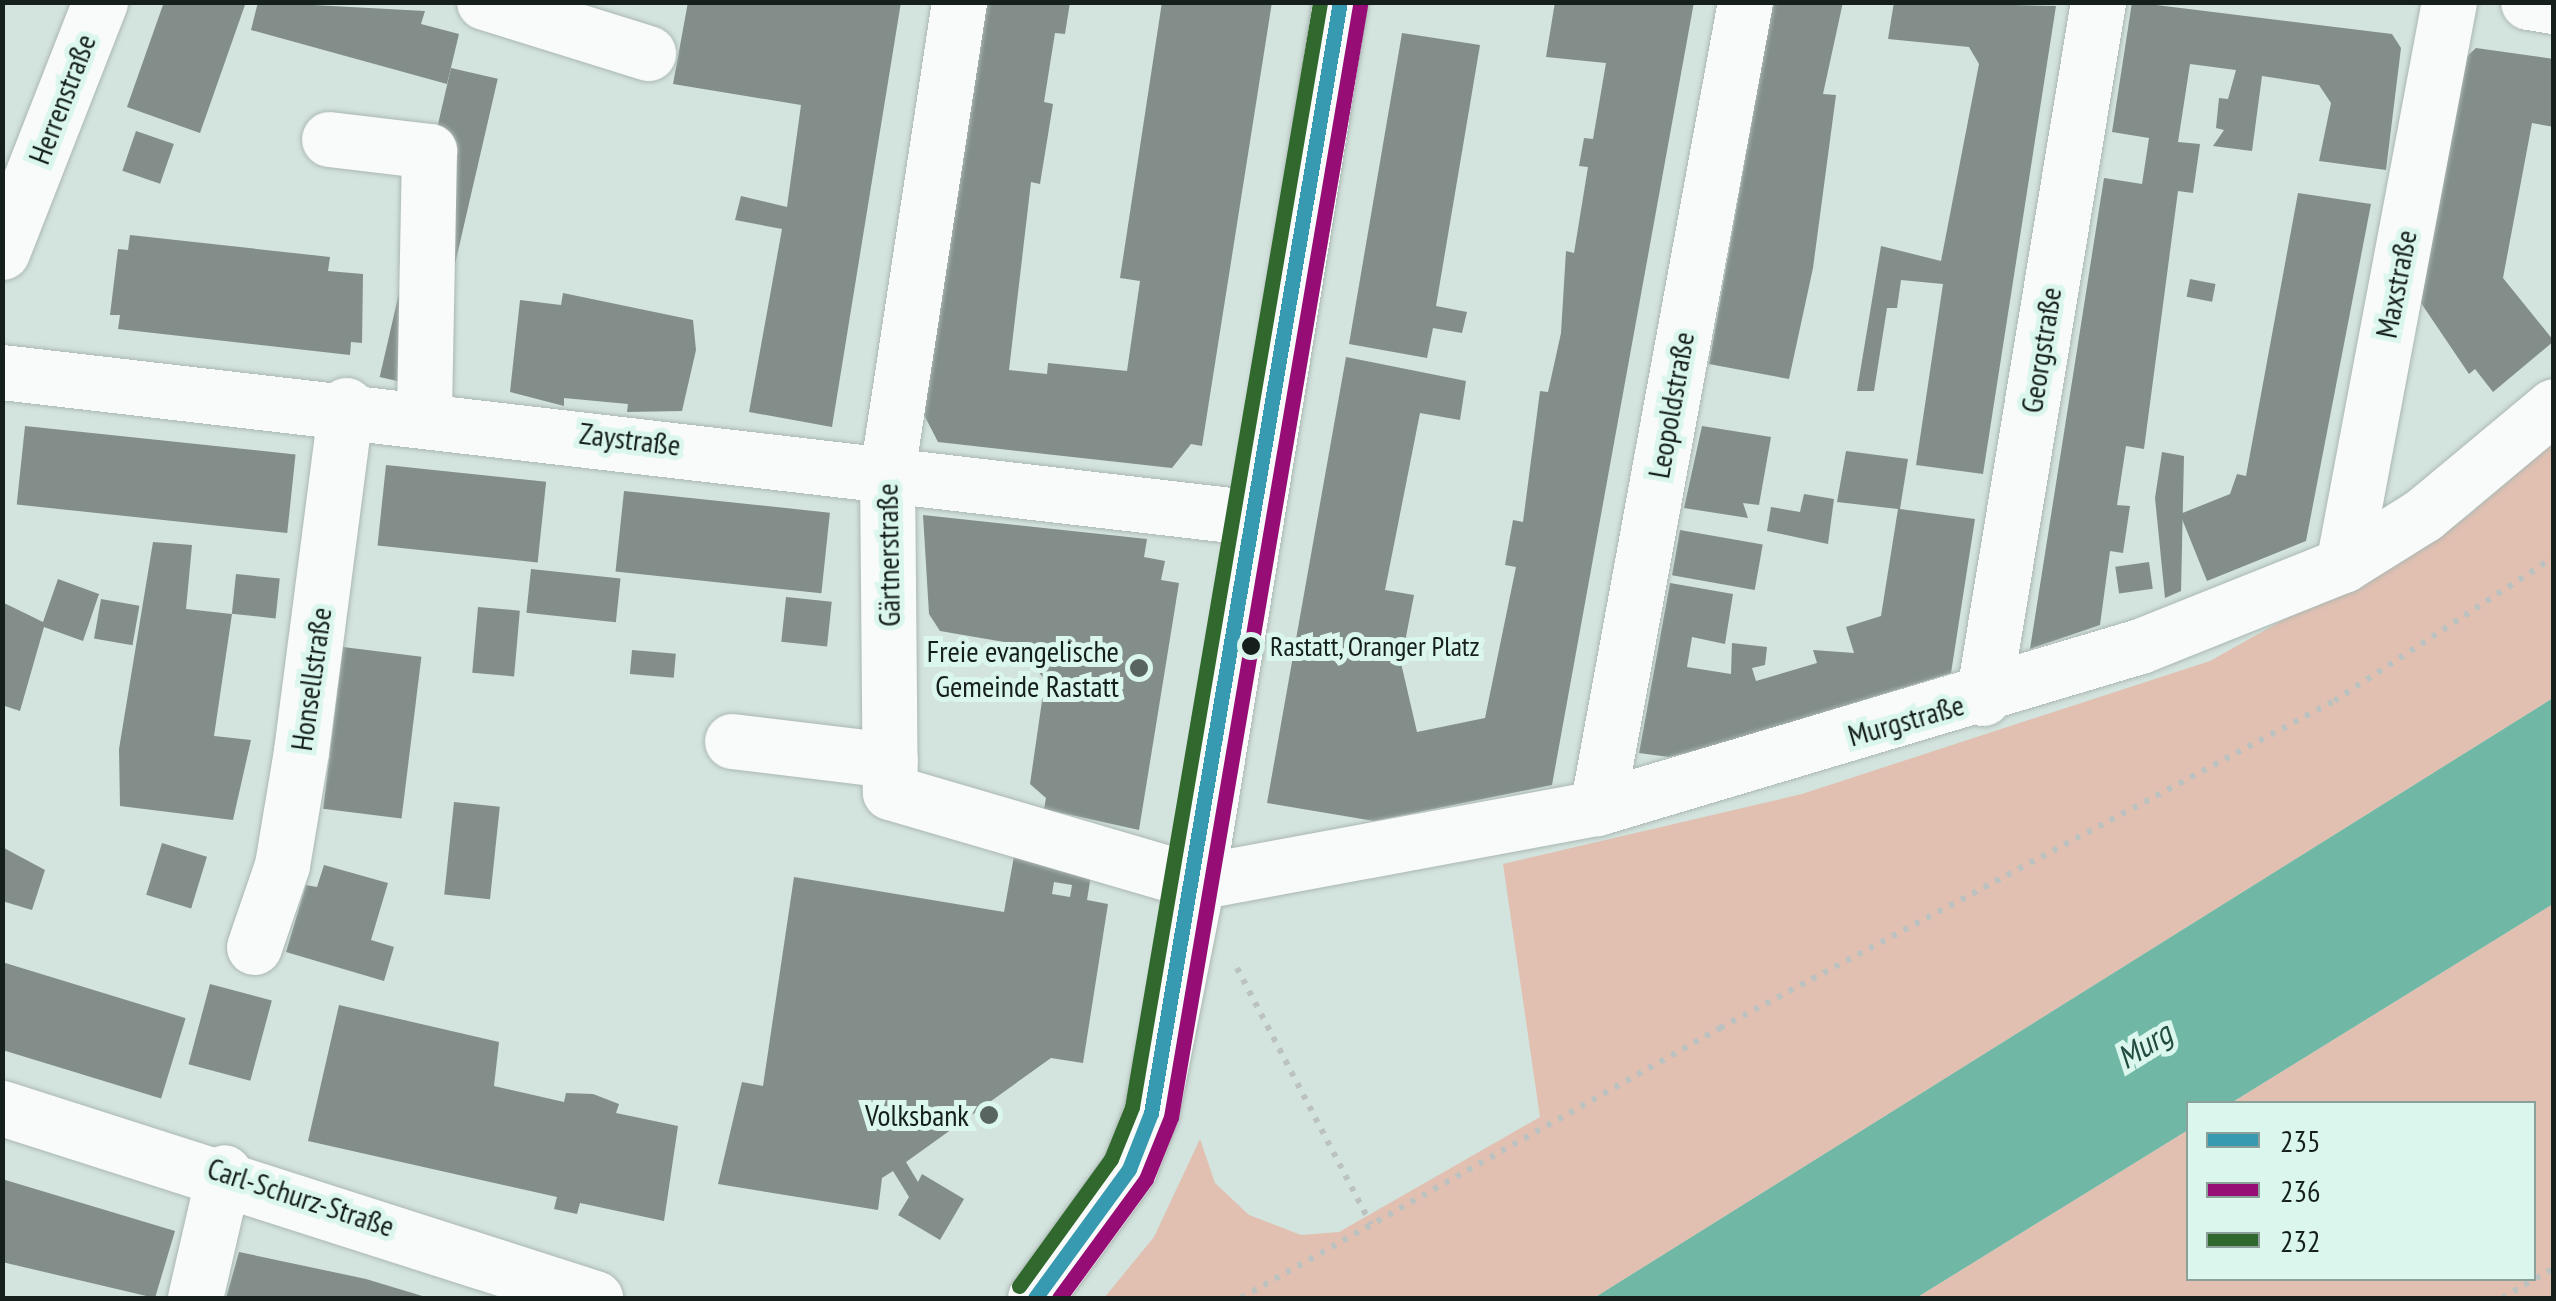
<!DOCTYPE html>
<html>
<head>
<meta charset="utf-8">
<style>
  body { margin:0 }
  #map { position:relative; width:2556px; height:1301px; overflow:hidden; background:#d3e3dd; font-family:"PT Sans Narrow",sans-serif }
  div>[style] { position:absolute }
  .green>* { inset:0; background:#e1c0b2 }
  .water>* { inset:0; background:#70b8a5 }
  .building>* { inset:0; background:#838e8a; transform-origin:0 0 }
  .path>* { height:6px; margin-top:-3px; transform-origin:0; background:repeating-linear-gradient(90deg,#bcc2c0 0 5px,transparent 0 13px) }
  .roads { filter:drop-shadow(0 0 2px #abb7b3) drop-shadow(0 0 2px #abb7b3) }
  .minor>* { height:55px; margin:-27.5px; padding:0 27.5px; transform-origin:27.5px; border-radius:27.5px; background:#f8fbfa }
  .bus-1>* { height:15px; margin:-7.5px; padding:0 7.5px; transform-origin:7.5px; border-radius:7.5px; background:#379ab0 }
  .bus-2>* { height:15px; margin:-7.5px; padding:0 7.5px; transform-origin:7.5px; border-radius:7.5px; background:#960e75 }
  .bus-3>* { height:15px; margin:-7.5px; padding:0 7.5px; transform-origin:7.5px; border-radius:7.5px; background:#30682d }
  .dots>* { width:28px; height:28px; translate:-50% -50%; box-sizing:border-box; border:5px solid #daf6ed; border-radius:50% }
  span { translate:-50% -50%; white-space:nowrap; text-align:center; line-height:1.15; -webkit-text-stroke:10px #daf6ed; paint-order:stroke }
  .bus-label { font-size:28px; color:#151f1c }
  .left { translate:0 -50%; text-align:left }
  .street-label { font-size:30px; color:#151f1c }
  .poi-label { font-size:30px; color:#151f1c }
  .right { translate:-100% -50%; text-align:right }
  .water-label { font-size:32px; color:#234c41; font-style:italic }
  .frame { position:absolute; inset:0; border:5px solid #151f1c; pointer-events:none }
  .legend { position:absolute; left:2186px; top:1101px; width:350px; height:180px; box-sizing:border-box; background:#daf6ed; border:2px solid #8ba099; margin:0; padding:12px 18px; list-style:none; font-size:30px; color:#151f1c }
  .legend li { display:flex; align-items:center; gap:20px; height:50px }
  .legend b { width:50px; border:2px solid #8ba099 }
</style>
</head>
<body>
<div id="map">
  <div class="green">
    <i style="clip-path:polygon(2553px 442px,2553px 698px,1594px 1298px,1104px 1298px,1154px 1237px,1200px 1139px,1215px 1183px,1249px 1215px,1301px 1235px,1339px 1232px,1540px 1117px,1503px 864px,1802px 794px,2210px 661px,2467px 517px)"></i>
    <i style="clip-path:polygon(2553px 904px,2553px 1298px,1916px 1298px,2188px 1130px,2188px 1278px,2534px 1278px,2534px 1104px,2231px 1103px)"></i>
  </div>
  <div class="water">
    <i style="clip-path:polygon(2553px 698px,2553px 904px,2231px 1103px,2188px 1104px,2188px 1130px,1916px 1298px,1594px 1298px)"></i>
  </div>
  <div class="building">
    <i style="clip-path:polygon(164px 2px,246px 2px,200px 133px,127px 107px)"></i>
    <i style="clip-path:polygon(258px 2px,425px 11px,421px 24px,459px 34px,447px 84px,251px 30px)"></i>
    <i style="clip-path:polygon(688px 2px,901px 2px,832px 427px,749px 412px,782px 229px,735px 220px,741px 196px,787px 207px,801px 105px,673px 84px)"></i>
    <i style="clip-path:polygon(984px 2px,1070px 2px,1065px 34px,1055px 33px,1044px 102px,1053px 104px,1040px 184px,1031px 182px,1009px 370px,1047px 374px,1048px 363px,1127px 371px,1140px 281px,1120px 278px,1162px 2px,1272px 2px,1202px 446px,1191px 444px,1172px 468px,938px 442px,921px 409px)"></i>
    <i style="clip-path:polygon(1555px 2px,1694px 2px,1552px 785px,1374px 821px,1267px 803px,1346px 357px,1466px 381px,1460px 420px,1420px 413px,1385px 590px,1414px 595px,1401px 663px,1417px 732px,1485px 718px,1516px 567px,1505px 565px,1513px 520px,1523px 522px,1540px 391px,1548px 392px,1561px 333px,1566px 251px,1574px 253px,1588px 167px,1579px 166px,1584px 138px,1593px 139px,1606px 63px,1546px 57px)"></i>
    <i style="clip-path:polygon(1773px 2px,1843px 2px,1823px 94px,1836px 95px,1813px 268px,1789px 379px,1709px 364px)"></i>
    <i style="clip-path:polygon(1894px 2px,2056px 6px,1983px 474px,1916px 465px,1943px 284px,1901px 280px,1897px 308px,1887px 308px,1874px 391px,1857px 391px,1881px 246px,1941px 261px,1979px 64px,1969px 47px,1888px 39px)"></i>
    <i style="clip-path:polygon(2132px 2px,2392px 34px,2401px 48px,2386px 170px,2319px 161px,2331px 103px,2319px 85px,2262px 76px,2252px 151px,2213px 146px,2224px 130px,2216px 128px,2219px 98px,2228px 99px,2236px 70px,2190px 64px,2178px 142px,2200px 144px,2193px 193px,2178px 191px,2144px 449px,2126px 446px,2117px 505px,2130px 506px,2123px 553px,2110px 551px,2100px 625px,2030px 649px,2104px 178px,2142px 184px,2149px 138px,2112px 132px)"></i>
    <i style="clip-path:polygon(1402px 33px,1480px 45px,1436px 306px,1467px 312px,1462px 333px,1433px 328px,1427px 358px,1349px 344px)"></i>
    <i style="clip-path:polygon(2476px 48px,2554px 59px,2554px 127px,2532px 123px,2503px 278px,2554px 341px,2493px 392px,2475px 369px,2469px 374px,2419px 300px,2465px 58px)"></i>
    <i style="left:451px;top:68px;width:48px;height:317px;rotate:13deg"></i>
    <i style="left:136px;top:131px;width:40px;height:42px;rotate:19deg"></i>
    <i style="clip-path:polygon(2298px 193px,2371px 204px,2306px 541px,2207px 581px,2180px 514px,2230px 494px,2237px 474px,2246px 476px)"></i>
    <i style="clip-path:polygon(130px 235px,330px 257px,328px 271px,363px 274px,362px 343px,351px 342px,350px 355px,118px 329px,120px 315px,110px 315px,118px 249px,128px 250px)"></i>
    <i style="left:2190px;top:279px;width:26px;height:18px;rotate:11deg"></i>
    <i style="clip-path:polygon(563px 293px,693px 320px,696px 350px,682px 411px,627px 412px,628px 404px,564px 398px,564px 406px,510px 392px,520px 300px,561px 305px)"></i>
    <i style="left:25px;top:426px;width:272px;height:79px;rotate:6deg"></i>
    <i style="clip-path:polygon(1702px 426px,1771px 437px,1759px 505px,1743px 503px,1748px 518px,1684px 508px)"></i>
    <i style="clip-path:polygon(1846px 451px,1908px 459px,1900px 509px,1975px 519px,1951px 673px,1717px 745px,1669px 757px,1639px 753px,1670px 583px,1733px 594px,1725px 644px,1692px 637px,1687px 667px,1731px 674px,1732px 643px,1767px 647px,1765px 665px,1752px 668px,1756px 681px,1817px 663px,1813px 650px,1854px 653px,1846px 627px,1881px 616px,1898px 509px,1837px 502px)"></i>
    <i style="clip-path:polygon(2162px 452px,2184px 456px,2181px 591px,2165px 598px,2155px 498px)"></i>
    <i style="left:386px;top:465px;width:161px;height:81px;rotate:6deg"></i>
    <i style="left:624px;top:491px;width:207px;height:81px;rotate:6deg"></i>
    <i style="clip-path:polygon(1804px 494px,1834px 499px,1828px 544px,1767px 531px,1771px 507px,1800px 512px)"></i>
    <i style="clip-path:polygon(923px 515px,1147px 539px,1144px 557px,1165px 561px,1161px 580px,1179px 583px,1139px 830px,1044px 809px,1046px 798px,1030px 784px,1045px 680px,1016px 644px,940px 631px,929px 614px)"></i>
    <i style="left:1680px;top:530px;width:84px;height:46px;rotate:10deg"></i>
    <i style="clip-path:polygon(153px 542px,192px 545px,186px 609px,232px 614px,214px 736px,251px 740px,233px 820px,120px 806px,119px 749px)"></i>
    <i style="left:2149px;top:562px;width:27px;height:34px;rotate:82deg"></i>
    <i style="left:531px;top:569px;width:90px;height:44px;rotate:6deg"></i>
    <i style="left:236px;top:574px;width:44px;height:40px;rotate:6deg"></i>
    <i style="clip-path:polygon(58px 579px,99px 594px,83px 641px,44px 627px,20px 711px,2px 705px,2px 602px,43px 622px)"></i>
    <i style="left:786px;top:597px;width:46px;height:45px;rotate:6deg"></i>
    <i style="left:101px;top:599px;width:39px;height:40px;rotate:10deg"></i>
    <i style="left:478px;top:607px;width:42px;height:66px;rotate:5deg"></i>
    <i style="left:343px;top:647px;width:79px;height:163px;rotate:7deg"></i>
    <i style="left:632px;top:650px;width:44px;height:24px;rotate:5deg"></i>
    <i style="left:454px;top:802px;width:46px;height:93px;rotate:6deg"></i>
    <i style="left:162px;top:843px;width:47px;height:54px;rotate:17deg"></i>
    <i style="clip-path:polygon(4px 848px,45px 870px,32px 910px,2px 901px)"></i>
    <i style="clip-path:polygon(evenodd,1014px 856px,1092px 869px,1087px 900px,1108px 904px,1083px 1063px,1051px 1058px,906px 1162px,918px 1182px,922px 1174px,964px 1199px,940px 1240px,898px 1215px,909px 1197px,893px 1171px,882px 1178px,878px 1210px,718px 1184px,742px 1082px,763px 1086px,794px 877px,1004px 912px,1014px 856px,1054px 882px,1072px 885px,1070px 897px,1052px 894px,1054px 882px)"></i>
    <i style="clip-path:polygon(324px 865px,388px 883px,371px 940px,394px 947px,384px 981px,286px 952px,306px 885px,317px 887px)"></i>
    <i style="left:2px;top:962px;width:192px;height:84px;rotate:17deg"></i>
    <i style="left:210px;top:984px;width:64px;height:83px;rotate:15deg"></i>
    <i style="clip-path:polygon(339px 1005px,499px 1042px,494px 1086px,564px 1102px,566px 1093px,593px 1094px,619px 1104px,616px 1113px,678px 1126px,664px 1221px,580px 1203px,577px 1214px,554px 1209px,557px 1197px,308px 1141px)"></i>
    <i style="clip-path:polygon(2px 1179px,175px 1231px,155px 1298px,2px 1262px)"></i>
    <i style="clip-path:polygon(239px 1252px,366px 1279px,429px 1298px,226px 1298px)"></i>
  </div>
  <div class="path">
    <i style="left:1237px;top:968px;width:289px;rotate:62.4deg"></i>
    <i style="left:1241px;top:1298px;width:550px;rotate:-29.41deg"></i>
    <i style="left:1720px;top:1028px;width:696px;rotate:-28.04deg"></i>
    <i style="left:2334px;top:701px;width:263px;rotate:-33.2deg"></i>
    <i style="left:2502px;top:1298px;width:60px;rotate:-30deg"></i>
  </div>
  <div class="roads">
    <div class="minor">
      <i style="left:484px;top:2px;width:172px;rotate:17.3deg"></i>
      <i style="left:959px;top:2px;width:474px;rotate:98.7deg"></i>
      <i style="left:887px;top:470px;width:322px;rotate:89.5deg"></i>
      <i style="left:890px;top:792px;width:320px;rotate:16.3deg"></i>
      <i style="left:1197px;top:882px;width:407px;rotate:-10.5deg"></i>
      <i style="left:1597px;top:808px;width:567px;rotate:-16.61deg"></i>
      <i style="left:2140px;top:646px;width:219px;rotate:-21.8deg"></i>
      <i style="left:2343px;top:565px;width:94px;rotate:-32deg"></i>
      <i style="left:2423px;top:515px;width:170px;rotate:-39.8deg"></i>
      <i style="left:2528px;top:2px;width:26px;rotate:9deg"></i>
      <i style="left:329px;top:139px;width:101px;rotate:6.8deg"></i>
      <i style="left:429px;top:151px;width:263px;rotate:91.1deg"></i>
      <i style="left:2px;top:252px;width:269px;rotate:-68.6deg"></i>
      <i style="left:2px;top:372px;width:1262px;rotate:6.64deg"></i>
      <i style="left:2343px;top:565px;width:573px;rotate:-79.34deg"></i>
      <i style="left:1983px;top:698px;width:705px;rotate:-80.62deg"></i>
      <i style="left:732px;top:741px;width:159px;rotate:6.9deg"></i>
      <i style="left:1597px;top:808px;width:819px;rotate:-79.6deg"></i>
      <i style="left:254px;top:947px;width:87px;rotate:-71.1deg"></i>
      <i style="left:282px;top:865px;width:116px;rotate:-80.5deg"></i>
      <i style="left:301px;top:751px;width:349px;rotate:-82.6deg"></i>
      <i style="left:2px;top:1108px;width:623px;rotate:17.77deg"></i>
      <i style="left:195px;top:1298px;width:129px;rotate:-77deg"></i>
      <i style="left:1035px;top:1298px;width:160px;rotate:-53.9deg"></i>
      <i style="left:1129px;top:1169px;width:60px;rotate:-68.6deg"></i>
      <i style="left:1151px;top:1113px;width:236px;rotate:-78.7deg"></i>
      <i style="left:1197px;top:882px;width:892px;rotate:-80.77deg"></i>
    </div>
  </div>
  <div class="bus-1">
    <i style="left:1035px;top:1298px;width:160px;rotate:-53.9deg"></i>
    <i style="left:1129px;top:1169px;width:60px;rotate:-68.6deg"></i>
    <i style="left:1151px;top:1113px;width:1127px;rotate:-80.35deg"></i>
  </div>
  <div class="bus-2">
    <i style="left:1059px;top:1298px;width:147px;rotate:-53.8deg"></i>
    <i style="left:1146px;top:1179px;width:67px;rotate:-68deg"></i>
    <i style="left:1171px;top:1117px;width:1128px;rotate:-80.35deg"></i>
  </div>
  <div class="bus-3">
    <i style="left:1019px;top:1286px;width:157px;rotate:-54.1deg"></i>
    <i style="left:1111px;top:1159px;width:56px;rotate:-68deg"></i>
    <i style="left:1132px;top:1107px;width:1121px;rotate:-80.34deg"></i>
  </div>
  <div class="dots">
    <i style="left:1251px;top:646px;background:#151f1c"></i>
    <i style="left:1139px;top:668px;background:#586460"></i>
    <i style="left:989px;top:1115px;background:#586460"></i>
  </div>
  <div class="bus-label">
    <span class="left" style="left:1270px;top:646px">Rastatt, Oranger Platz</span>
  </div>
  <div class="street-label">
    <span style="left:62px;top:99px;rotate:-69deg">Herrenstraße</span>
    <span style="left:2396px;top:284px;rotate:-79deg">Maxstraße</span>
    <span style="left:2041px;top:350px;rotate:-81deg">Georgstraße</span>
    <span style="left:1671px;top:405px;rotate:-80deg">Leopoldstraße</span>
    <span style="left:630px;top:439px;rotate:7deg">Zaystraße</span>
    <span style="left:888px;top:555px;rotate:-91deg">Gärtnerstraße</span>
    <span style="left:311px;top:679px;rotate:-82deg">Honsellstraße</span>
    <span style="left:1906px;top:720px;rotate:-16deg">Murgstraße</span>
    <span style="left:301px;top:1197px;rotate:18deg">Carl-Schurz-Straße</span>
  </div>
  <div class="poi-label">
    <span class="right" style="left:1119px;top:668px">Freie evangelische<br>Gemeinde Rastatt</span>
    <span class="right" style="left:969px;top:1115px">Volksbank</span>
  </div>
  <div class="water-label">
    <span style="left:2144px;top:1045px;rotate:-32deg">Murg</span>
  </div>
  <div class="frame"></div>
  <ul class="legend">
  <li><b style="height:12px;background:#379ab0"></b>235</li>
  <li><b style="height:12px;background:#960e75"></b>236</li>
  <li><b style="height:12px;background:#30682d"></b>232</li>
  </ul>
</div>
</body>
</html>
